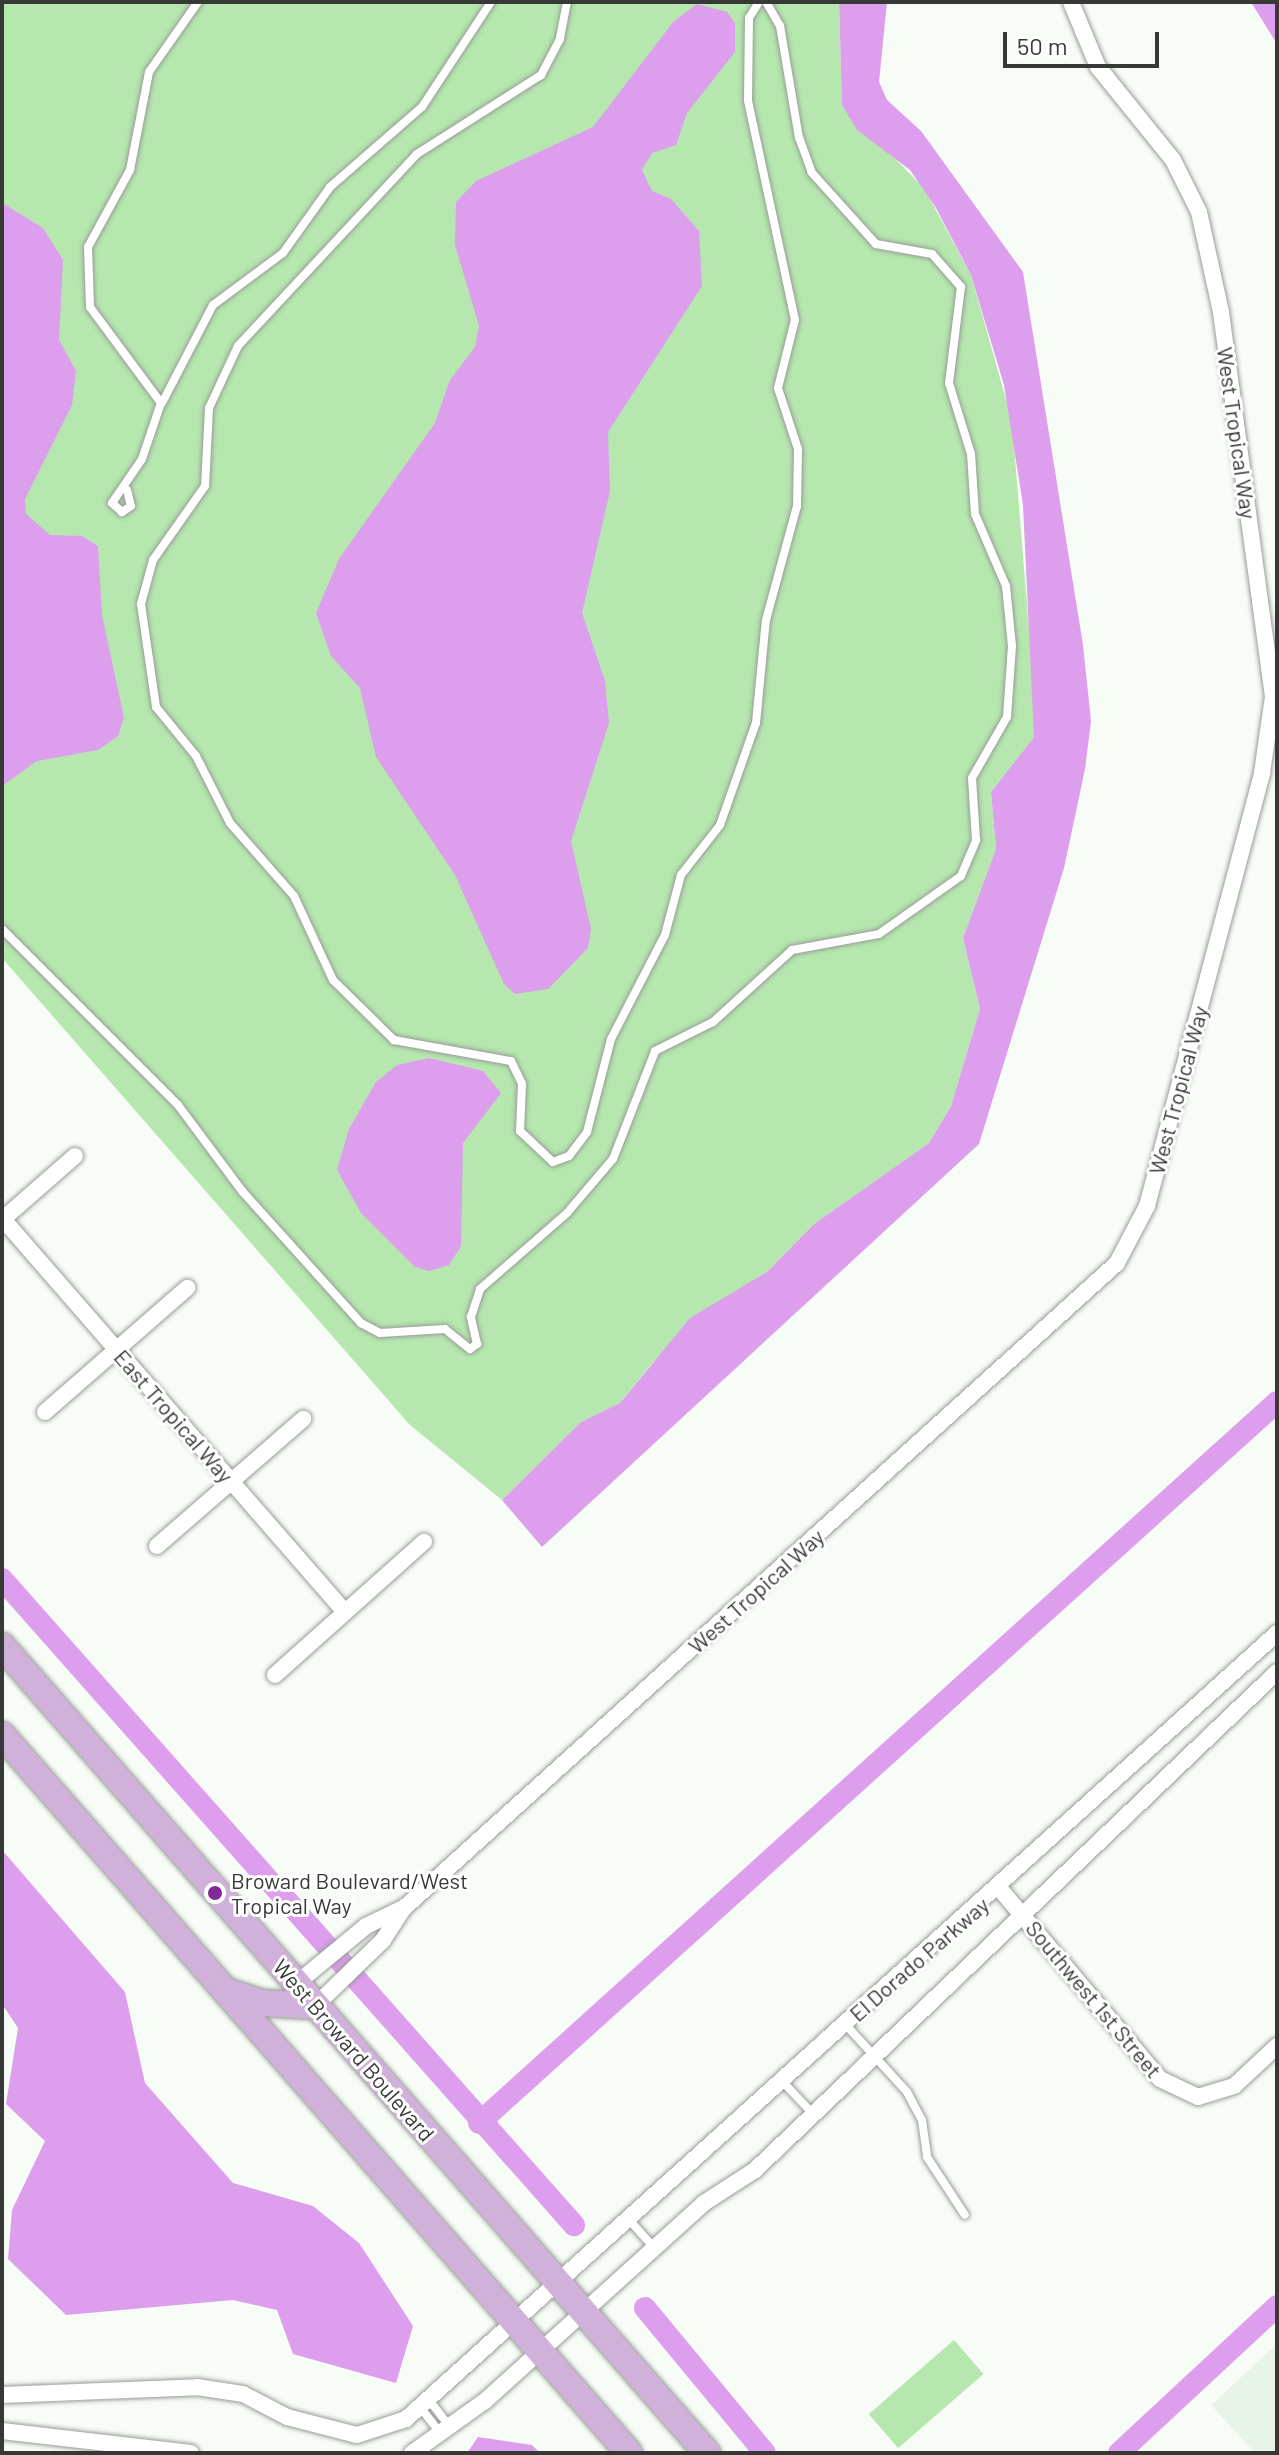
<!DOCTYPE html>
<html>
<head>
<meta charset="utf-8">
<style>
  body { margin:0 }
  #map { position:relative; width:1279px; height:2455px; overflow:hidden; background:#f7fcf6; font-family:Barlow,sans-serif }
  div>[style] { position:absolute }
  .built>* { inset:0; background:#e9f4e8 }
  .green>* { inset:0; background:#b5e7ae; transform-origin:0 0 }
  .water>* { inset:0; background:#dc9eed }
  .canal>* { height:22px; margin:-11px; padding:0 11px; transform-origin:11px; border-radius:11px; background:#dc9eed }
  .roads { filter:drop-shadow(0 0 2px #989d97) drop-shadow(0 0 2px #989d97) }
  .lane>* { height:8px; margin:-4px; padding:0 4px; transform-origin:4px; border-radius:4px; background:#fff }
  .street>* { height:16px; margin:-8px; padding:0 8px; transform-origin:8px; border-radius:8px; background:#fff }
  .primary>* { height:26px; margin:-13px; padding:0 13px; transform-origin:13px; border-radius:13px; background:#d0b1d9 }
  .dots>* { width:22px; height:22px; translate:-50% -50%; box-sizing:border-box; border:4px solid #fff; border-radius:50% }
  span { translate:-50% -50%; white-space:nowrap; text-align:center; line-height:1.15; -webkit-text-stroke:6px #fff; paint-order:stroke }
  .street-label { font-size:22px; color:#373937 }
  .poi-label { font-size:22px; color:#373937 }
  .left { translate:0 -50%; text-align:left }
  .frame { position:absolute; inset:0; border:4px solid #373937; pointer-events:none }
  .scale { position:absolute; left:1003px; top:32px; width:156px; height:36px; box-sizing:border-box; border:4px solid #373937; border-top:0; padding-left:10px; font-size:24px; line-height:28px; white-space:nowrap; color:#373937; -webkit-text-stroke:6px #fff; paint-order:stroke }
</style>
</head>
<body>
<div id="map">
  <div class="built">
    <i style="clip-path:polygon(1277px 2344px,1277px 2453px,1255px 2453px,1211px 2405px)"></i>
  </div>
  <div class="green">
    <i style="clip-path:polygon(2px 2px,839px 2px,842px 105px,924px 188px,971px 275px,1012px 421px,1036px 715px,1034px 737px,991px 792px,996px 849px,963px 938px,980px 1009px,951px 1106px,929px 1143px,814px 1224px,767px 1272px,654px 1361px,620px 1403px,581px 1422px,502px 1500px,410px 1425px,2px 958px)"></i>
    <i style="left:954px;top:2340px;width:45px;height:113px;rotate:49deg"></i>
  </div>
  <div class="water">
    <i style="clip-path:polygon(839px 2px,887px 2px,879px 82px,887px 100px,921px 131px,1023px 272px,1083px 645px,1091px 721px,1085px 769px,1064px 868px,979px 1144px,542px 1547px,502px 1500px,581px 1422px,620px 1403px,690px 1318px,767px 1272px,814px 1224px,929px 1143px,951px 1106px,980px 1009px,963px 938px,996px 849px,991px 792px,1034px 737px,1023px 505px,1004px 385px,971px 275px,936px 208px,910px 170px,857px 130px,842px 105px)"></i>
    <i style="clip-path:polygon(1251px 2px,1277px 2px,1277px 44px)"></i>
    <i style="clip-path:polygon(697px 4px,727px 12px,735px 23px,735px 52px,687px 113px,676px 145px,652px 153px,642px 170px,652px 191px,671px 199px,699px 231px,702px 286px,608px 432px,610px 491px,582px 613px,605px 681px,609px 723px,571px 841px,591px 929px,588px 948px,548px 989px,515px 994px,504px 984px,455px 875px,376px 757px,360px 688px,331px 656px,316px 613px,339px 559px,435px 423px,450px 380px,475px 347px,479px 326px,455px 245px,456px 202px,476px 181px,593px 127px,674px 21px)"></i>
    <i style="clip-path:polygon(2px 203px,43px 228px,63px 260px,59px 340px,76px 371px,72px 405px,25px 499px,26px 514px,50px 535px,82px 536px,98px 546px,102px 615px,124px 718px,118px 736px,98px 750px,37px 761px,2px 786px)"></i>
    <i style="clip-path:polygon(429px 1058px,483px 1071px,501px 1093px,463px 1143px,461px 1246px,449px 1265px,429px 1271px,415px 1267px,361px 1213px,337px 1170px,349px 1129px,376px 1082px,397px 1065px)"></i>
    <i style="clip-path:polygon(2px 1850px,125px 1992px,145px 2083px,233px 2183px,313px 2206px,359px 2243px,413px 2326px,396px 2383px,293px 2354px,277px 2310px,233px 2300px,66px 2315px,8px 2259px,12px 2210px,45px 2141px,6px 2104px,18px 2028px,2px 2004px)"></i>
    <i style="clip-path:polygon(478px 2437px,532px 2445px,540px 2453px,467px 2453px)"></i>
  </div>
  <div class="canal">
    <i style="left:2px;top:1579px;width:863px;rotate:48.48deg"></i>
    <i style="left:479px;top:2123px;width:1075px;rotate:-42.1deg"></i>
    <i style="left:645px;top:2308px;width:188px;rotate:50.4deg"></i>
    <i style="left:1119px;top:2453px;width:216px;rotate:-42.9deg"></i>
  </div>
  <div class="roads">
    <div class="lane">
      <i style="left:567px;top:2px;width:38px;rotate:101deg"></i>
      <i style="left:560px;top:39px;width:41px;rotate:117.8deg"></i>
      <i style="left:541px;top:75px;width:147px;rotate:147.5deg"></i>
      <i style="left:417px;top:154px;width:262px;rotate:133deg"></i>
      <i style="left:238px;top:346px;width:68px;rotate:115.1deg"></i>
      <i style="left:209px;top:408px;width:78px;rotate:92.9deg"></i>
      <i style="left:205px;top:486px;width:90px;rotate:125.1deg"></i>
      <i style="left:153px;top:560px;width:46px;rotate:105.3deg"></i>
      <i style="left:141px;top:604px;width:104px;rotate:81.7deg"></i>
      <i style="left:156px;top:707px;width:63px;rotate:50.8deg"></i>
      <i style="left:196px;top:756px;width:75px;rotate:63.1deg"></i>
      <i style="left:230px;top:823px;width:97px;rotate:48.8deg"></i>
      <i style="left:294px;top:896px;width:93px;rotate:65.1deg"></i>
      <i style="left:333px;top:980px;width:86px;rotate:44.5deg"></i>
      <i style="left:394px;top:1040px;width:119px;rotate:10.2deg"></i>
      <i style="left:511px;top:1061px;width:25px;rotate:64deg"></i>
      <i style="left:522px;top:1084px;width:47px;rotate:92.4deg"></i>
      <i style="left:520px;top:1131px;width:45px;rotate:43.2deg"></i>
      <i style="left:553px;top:1162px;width:17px;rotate:-21deg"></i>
      <i style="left:569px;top:1156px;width:30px;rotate:-53deg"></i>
      <i style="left:587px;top:1132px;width:96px;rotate:-75.5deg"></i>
      <i style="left:611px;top:1039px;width:117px;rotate:-62.6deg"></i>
      <i style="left:665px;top:935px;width:62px;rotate:-75.1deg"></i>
      <i style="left:681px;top:875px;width:63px;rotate:-52deg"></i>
      <i style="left:720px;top:825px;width:108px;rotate:-70.6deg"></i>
      <i style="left:756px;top:723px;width:103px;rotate:-84.5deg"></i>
      <i style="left:766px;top:620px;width:118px;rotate:-74.8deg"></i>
      <i style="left:797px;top:506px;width:57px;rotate:-89deg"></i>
      <i style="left:798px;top:449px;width:64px;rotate:-108.2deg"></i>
      <i style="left:778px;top:388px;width:70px;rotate:-76deg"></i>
      <i style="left:795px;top:320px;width:225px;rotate:-102.1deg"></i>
      <i style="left:748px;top:100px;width:82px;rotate:-89.3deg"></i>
      <i style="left:749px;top:18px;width:19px;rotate:-58deg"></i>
      <i style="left:162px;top:403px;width:110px;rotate:-62.5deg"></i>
      <i style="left:213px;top:305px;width:87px;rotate:-36.6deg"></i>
      <i style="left:283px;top:253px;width:81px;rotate:-54.5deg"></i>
      <i style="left:330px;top:187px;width:122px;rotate:-41deg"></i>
      <i style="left:422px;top:107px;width:126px;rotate:-56.7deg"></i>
      <i style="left:127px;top:490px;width:16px;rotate:76deg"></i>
      <i style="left:131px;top:506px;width:11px;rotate:146deg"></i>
      <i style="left:122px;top:512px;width:13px;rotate:-138deg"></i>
      <i style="left:112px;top:503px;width:53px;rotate:-55.7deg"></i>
      <i style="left:142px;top:459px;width:59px;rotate:-71.3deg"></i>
      <i style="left:161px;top:403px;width:119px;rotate:-126.5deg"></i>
      <i style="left:90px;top:307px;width:60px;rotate:-91.9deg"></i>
      <i style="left:88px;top:247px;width:88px;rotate:-61.4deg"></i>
      <i style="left:130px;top:170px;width:100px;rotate:-79deg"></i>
      <i style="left:149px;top:72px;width:85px;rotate:-55deg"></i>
      <i style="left:2px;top:929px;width:249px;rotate:45deg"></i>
      <i style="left:178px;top:1105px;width:107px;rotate:53.3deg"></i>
      <i style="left:242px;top:1191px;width:178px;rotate:48deg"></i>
      <i style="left:361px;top:1323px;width:21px;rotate:28deg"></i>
      <i style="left:380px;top:1333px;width:65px;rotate:-3.5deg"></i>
      <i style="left:445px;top:1329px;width:32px;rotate:39deg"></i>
      <i style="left:470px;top:1349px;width:9px;rotate:-36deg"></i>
      <i style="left:477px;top:1344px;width:28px;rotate:-103deg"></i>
      <i style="left:471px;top:1317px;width:29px;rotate:-72deg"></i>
      <i style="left:480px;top:1289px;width:116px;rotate:-41.1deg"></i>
      <i style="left:567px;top:1213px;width:71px;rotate:-49.6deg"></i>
      <i style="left:613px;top:1159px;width:116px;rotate:-68.7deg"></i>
      <i style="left:655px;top:1051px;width:65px;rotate:-26.6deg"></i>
      <i style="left:713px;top:1022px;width:107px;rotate:-42.3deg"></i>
      <i style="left:792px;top:950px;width:88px;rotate:-10.4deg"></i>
      <i style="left:879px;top:934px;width:100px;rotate:-35.3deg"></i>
      <i style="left:961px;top:876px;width:39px;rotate:-67deg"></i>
      <i style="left:976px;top:840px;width:62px;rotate:-93.7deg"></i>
      <i style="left:972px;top:778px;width:70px;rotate:-60.2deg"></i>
      <i style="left:1007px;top:717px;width:71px;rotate:-86deg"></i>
      <i style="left:1012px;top:646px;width:60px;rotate:-95.7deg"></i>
      <i style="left:1006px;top:586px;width:78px;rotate:-113.3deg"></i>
      <i style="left:975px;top:514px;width:60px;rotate:-93.8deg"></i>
      <i style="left:971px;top:454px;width:74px;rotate:-107.2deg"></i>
      <i style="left:949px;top:383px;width:97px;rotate:-82.9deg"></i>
      <i style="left:961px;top:287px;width:44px;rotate:-131.3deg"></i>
      <i style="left:932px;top:254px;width:57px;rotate:-169.9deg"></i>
      <i style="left:876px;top:244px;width:96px;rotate:-132deg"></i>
      <i style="left:812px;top:173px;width:37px;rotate:-110deg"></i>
      <i style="left:799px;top:138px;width:114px;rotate:-99.6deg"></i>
      <i style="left:780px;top:26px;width:28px;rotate:-120deg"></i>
      <i style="left:845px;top:2024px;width:92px;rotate:47.6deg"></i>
      <i style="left:907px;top:2092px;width:32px;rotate:62deg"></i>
      <i style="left:922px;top:2120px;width:37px;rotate:82deg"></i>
      <i style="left:927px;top:2157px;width:69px;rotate:56.8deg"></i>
      <i style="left:781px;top:2080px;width:48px;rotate:46.7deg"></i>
      <i style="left:631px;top:2222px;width:38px;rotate:48deg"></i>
      <i style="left:429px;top:2400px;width:33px;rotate:52deg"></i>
      <i style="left:420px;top:2407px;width:33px;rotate:52deg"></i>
    </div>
    <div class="street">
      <i style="left:2px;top:1218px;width:522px;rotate:48.96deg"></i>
      <i style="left:2px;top:1220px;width:97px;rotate:-41.2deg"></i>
      <i style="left:45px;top:1412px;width:189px;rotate:-41.1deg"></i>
      <i style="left:157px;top:1546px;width:194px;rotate:-41deg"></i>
      <i style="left:275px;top:1675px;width:200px;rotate:-41.8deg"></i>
      <i style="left:1000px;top:1889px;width:248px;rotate:49.9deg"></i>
      <i style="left:1160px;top:2079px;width:42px;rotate:25.3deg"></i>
      <i style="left:1198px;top:2097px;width:38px;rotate:-17deg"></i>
      <i style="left:1234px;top:2086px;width:59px;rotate:-42.9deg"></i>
      <i style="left:296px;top:1984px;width:91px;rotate:-39.6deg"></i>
      <i style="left:366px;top:1926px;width:41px;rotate:-25.9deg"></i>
      <i style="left:315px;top:2006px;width:95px;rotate:-44.1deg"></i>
      <i style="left:383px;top:1940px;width:38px;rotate:-57deg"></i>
      <i style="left:404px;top:1908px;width:961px;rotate:-42.13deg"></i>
      <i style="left:1117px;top:1263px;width:64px;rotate:-62.2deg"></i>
      <i style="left:1147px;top:1206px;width:448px;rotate:-75.1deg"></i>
      <i style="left:1262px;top:773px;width:77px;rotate:-81.8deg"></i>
      <i style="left:1273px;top:697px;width:388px;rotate:-97.7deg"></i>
      <i style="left:1221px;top:312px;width:102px;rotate:-102.4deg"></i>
      <i style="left:1199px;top:212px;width:58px;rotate:-116.6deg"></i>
      <i style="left:1173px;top:160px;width:119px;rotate:-128.9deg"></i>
      <i style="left:1098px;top:67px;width:70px;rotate:-112.6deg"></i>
      <i style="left:2px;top:2395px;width:195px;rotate:-2.3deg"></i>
      <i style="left:197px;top:2387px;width:47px;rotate:8.7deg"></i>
      <i style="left:243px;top:2394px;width:50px;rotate:27.6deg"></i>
      <i style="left:287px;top:2417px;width:72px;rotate:14.4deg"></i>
      <i style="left:357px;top:2435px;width:52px;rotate:-18.1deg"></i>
      <i style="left:406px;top:2419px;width:1173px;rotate:-42.06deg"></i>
      <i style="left:2px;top:2431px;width:190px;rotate:6.6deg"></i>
      <i style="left:412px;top:2453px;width:90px;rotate:-35.5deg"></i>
      <i style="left:485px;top:2401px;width:295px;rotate:-42.1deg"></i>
      <i style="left:704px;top:2203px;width:61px;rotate:-32.9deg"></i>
      <i style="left:755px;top:2170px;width:721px;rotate:-43.65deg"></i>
    </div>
    <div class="primary">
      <i style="left:2px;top:1646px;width:1072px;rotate:48.86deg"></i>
      <i style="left:2px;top:1735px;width:953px;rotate:48.87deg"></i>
      <i style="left:226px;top:1991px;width:39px;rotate:18deg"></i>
      <i style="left:263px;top:2003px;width:52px;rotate:3.3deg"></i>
    </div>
  </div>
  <div class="dots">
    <i style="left:215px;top:1893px;background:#812996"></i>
  </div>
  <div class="street-label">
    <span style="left:1237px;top:433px;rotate:82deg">West Tropical Way</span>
    <span style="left:1178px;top:1090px;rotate:-75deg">West Tropical Way</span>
    <span style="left:174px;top:1416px;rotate:49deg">East Tropical Way</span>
    <span style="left:756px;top:1591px;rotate:-42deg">West Tropical Way</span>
    <span style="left:919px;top:1959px;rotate:-41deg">El Dorado Parkway</span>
    <span style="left:1094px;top:1999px;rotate:50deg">Southwest 1st Street</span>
    <span style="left:354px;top:2050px;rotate:49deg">West Broward Boulevard</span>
  </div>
  <div class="poi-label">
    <span class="left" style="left:231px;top:1893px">Broward Boulevard/West<br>Tropical Way</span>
  </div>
  <div class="frame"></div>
  <div class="scale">50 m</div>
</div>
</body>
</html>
